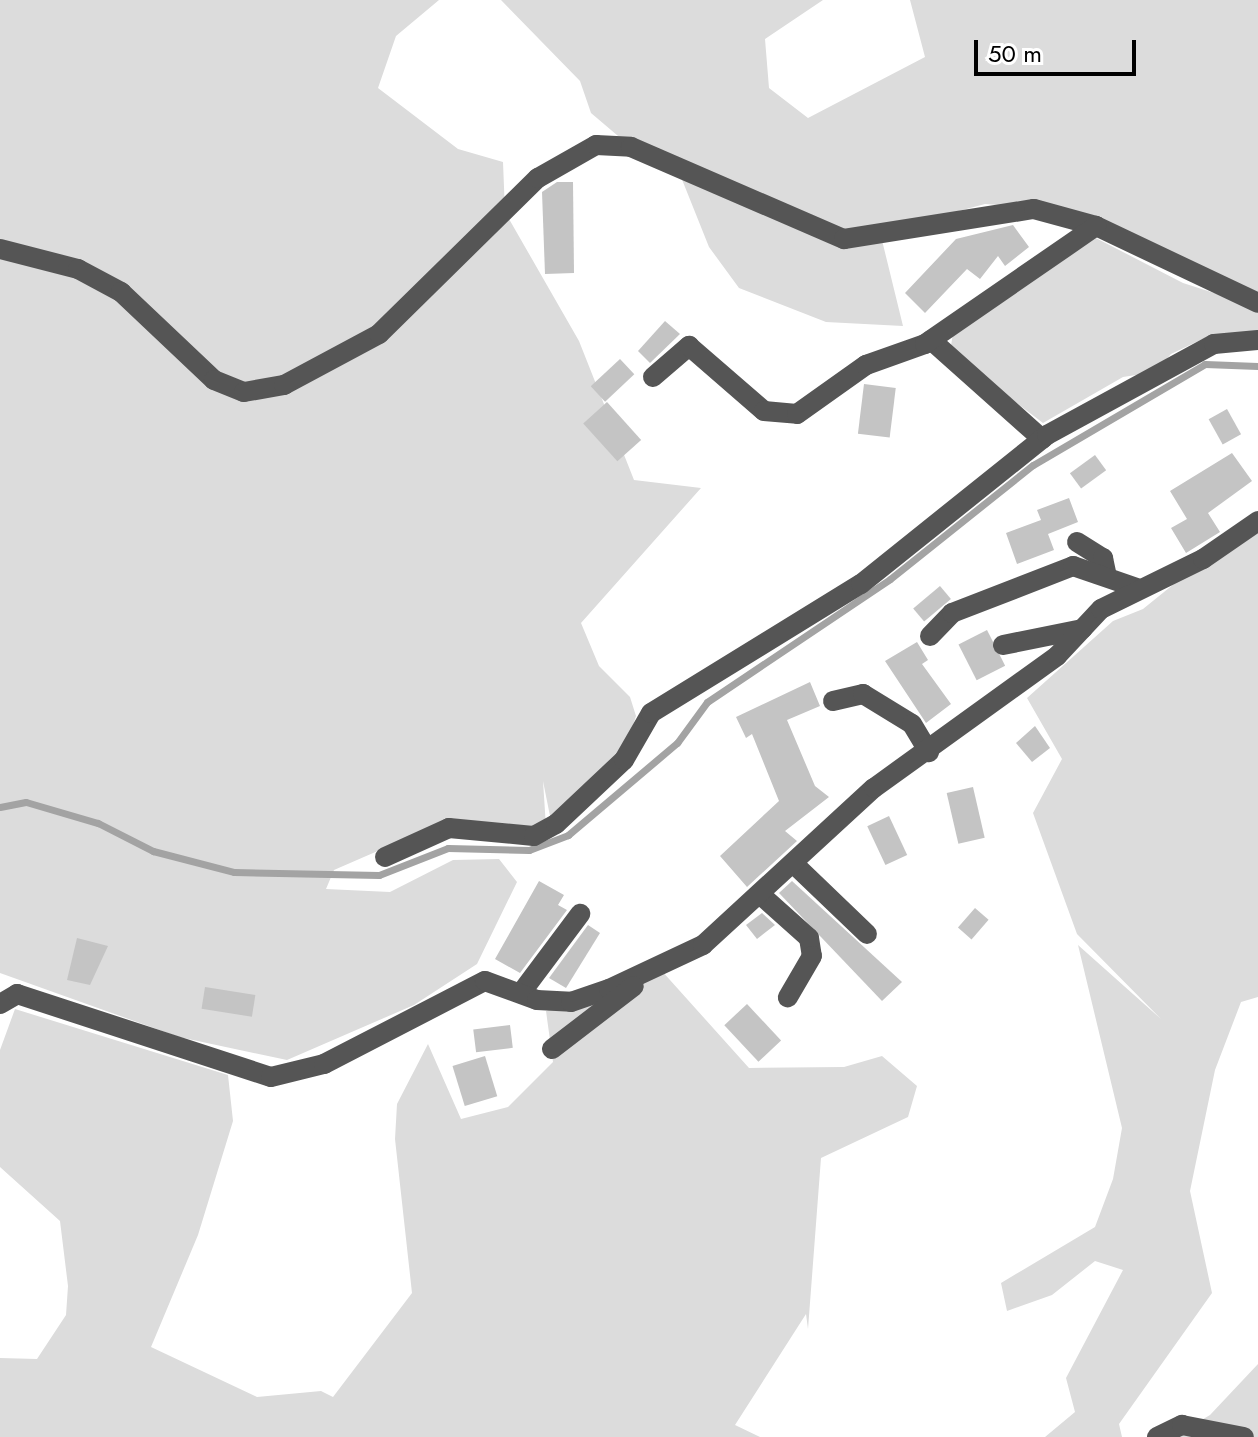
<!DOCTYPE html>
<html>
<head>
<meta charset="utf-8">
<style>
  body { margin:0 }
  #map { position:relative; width:1258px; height:1437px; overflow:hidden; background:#fff; font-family:Jost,sans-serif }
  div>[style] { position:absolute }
  .green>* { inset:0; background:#dcdcdc }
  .stream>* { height:7px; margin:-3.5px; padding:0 3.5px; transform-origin:3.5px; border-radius:3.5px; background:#a3a3a3 }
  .building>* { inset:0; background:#c4c4c4; transform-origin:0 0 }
  .minor>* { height:20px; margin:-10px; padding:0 10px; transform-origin:10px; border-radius:10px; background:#555 }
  span { translate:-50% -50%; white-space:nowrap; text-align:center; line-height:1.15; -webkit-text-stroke:6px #fff; paint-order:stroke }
  .scale { position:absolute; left:974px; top:40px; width:162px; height:36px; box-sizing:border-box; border:4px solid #000; border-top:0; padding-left:10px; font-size:24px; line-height:28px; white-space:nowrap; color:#000; -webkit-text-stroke:6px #fff; paint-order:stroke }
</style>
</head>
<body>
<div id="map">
  <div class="green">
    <i style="clip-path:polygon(0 0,439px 0,396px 36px,378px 88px,458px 149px,503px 162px,505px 212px,579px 341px,634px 480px,701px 488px,581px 623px,599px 666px,630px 697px,636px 716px,624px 753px,551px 821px,543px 781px,546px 827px,449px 820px,334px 870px,326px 889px,390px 892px,453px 860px,499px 859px,517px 882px,477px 964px,414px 1005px,287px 1060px,179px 1037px,0 973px)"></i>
    <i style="clip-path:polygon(501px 0,823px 0,765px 39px,769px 88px,808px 118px,925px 57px,910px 0,1258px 0,1258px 294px,1074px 210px,985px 204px,880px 232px,903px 326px,826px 322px,739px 288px,709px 247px,679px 172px,631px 147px,591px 113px,580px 81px)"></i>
    <i style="clip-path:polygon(1090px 235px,1183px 283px,1258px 307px,1258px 334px,1211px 335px,1171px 354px,1155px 372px,1123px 377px,1043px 423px,950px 352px,954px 327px)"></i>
    <i style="clip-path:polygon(1258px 516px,1258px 997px,1241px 1002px,1215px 1070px,1190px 1191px,1212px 1293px,1119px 1424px,1122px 1437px,1045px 1437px,1075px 1412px,1066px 1378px,1123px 1270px,1095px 1261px,1052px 1295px,1007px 1311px,1001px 1283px,1095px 1227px,1113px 1179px,1122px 1128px,1078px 945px,1161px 1019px,1077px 934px,1033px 813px,1062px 759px,1027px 698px,1113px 621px,1143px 609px)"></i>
    <i style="clip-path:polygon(661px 970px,749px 1068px,844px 1067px,882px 1056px,917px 1086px,908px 1117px,821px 1158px,808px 1329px,806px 1314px,735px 1425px,760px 1437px,0 1437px,0 1358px,37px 1359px,66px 1315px,68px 1286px,60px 1221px,0 1167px,0 1050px,15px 1009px,228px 1075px,233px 1121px,198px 1235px,151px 1347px,257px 1397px,321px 1391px,333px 1397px,412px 1293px,395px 1139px,397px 1104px,428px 1044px,461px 1119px,508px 1107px,553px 1062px,546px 1011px)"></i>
    <i style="clip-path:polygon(1258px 1364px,1258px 1437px,1173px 1437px,1210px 1415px)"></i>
  </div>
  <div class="stream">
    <i style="left:0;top:807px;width:26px;rotate:-11deg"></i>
    <i style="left:26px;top:802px;width:75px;rotate:16.3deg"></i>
    <i style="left:98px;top:823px;width:62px;rotate:27deg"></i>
    <i style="left:153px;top:851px;width:84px;rotate:14.5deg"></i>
    <i style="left:234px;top:872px;width:145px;rotate:1.2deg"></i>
    <i style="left:379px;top:875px;width:74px;rotate:-21.4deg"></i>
    <i style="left:448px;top:848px;width:81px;rotate:1.4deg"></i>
    <i style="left:529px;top:850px;width:42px;rotate:-21deg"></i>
    <i style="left:568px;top:835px;width:143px;rotate:-40.2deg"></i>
    <i style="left:677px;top:743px;width:51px;rotate:-53.8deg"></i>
    <i style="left:707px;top:702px;width:220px;rotate:-33.9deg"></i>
    <i style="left:890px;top:579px;width:183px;rotate:-38.6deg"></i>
    <i style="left:1033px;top:465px;width:199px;rotate:-30.4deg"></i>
    <i style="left:1205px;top:364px;width:53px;rotate:2.2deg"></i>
  </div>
  <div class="building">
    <i style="clip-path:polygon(557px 182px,573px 182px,574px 273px,545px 274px,542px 192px)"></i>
    <i style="clip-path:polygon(1013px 225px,1029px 247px,1005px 266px,998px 256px,980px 279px,967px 269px,925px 313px,905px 293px,956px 239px)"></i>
    <i style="clip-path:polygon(665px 321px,680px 334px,650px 363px,638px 351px)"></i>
    <i style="left:620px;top:359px;width:21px;height:40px;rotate:47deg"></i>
    <i style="left:864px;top:384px;width:32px;height:50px;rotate:7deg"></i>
    <i style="left:607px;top:402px;width:51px;height:32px;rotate:48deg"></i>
    <i style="left:1227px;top:409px;width:29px;height:21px;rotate:61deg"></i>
    <i style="clip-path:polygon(1232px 453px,1252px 481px,1208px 513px,1220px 532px,1186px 553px,1171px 528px,1187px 519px,1170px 491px)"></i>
    <i style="left:1095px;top:455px;width:19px;height:31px;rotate:54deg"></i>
    <i style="clip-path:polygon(1069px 498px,1078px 522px,1048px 534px,1054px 550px,1017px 564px,1006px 533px,1041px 520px,1037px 510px)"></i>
    <i style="left:940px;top:586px;width:17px;height:35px;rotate:50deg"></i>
    <i style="left:987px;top:630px;width:40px;height:32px;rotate:63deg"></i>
    <i style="clip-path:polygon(917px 642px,928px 660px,922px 664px,951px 704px,926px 723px,885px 661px)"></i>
    <i style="clip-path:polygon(810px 682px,820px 706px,787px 720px,815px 786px,829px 797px,785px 831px,797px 841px,747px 887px,720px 856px,779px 801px,752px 734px,746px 738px,736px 717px)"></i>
    <i style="clip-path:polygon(1035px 726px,1050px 748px,1032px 762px,1016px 743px)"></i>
    <i style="left:973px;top:787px;width:52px;height:27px;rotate:77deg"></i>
    <i style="left:889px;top:816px;width:43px;height:24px;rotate:65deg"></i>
    <i style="clip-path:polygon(539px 881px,564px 895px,558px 905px,567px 910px,520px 973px,495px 959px)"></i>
    <i style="clip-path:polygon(792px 881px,902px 982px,882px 1001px,779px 893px)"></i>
    <i style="left:975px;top:908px;width:18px;height:26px;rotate:41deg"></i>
    <i style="clip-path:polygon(762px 913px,775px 925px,757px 939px,746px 925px)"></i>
    <i style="clip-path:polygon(588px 925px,600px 933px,566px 988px,549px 978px)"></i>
    <i style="clip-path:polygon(77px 938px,108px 946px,90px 985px,67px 980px)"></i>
    <i style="left:205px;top:987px;width:51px;height:22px;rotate:9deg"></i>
    <i style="left:747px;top:1004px;width:50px;height:31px;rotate:47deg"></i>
    <i style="left:510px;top:1025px;width:23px;height:37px;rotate:83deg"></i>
    <i style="left:485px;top:1056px;width:42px;height:34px;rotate:73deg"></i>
  </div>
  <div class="minor">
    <i style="left:0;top:249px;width:81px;rotate:14.4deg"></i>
    <i style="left:78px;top:269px;width:49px;rotate:28.1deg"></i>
    <i style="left:121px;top:292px;width:128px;rotate:43.4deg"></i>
    <i style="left:214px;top:380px;width:32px;rotate:22deg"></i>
    <i style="left:244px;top:392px;width:41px;rotate:-9.9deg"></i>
    <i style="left:284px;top:385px;width:108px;rotate:-28.2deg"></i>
    <i style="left:379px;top:334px;width:223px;rotate:-44.5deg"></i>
    <i style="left:538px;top:178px;width:67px;rotate:-29.6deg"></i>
    <i style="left:596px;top:145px;width:35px;rotate:3deg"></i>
    <i style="left:631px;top:147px;width:232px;rotate:23.4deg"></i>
    <i style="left:844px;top:239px;width:192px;rotate:-9deg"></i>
    <i style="left:1034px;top:209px;width:64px;rotate:15.3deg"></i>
    <i style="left:1096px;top:226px;width:179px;rotate:25.4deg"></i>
    <i style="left:931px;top:340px;width:149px;rotate:41.7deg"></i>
    <i style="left:653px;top:377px;width:48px;rotate:-40.7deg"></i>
    <i style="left:689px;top:346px;width:99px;rotate:40.9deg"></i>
    <i style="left:764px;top:411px;width:33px;rotate:5deg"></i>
    <i style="left:797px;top:414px;width:85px;rotate:-35.4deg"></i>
    <i style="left:866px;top:365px;width:63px;rotate:-19.6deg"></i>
    <i style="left:925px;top:344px;width:208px;rotate:-34.6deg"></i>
    <i style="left:1077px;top:542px;width:31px;rotate:32deg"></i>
    <i style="left:1103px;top:558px;width:19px;rotate:78deg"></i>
    <i style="left:930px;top:636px;width:32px;rotate:-46deg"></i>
    <i style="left:952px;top:613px;width:130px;rotate:-21.2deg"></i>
    <i style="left:1073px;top:566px;width:68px;rotate:19deg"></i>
    <i style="left:1003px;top:645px;width:81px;rotate:-11.4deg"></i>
    <i style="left:833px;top:701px;width:31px;rotate:-13deg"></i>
    <i style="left:863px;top:694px;width:57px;rotate:31.5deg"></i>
    <i style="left:912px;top:724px;width:33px;rotate:59deg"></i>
    <i style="left:385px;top:857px;width:70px;rotate:-24.4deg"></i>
    <i style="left:449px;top:828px;width:85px;rotate:5.4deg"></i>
    <i style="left:534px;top:836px;width:25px;rotate:-29deg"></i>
    <i style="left:556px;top:824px;width:93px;rotate:-43.3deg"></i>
    <i style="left:624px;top:760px;width:54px;rotate:-60.1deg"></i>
    <i style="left:651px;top:713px;width:246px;rotate:-31.6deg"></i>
    <i style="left:861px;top:584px;width:238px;rotate:-38.7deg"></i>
    <i style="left:1047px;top:435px;width:190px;rotate:-28.6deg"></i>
    <i style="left:1214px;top:344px;width:44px;rotate:-5.2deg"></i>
    <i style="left:794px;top:864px;width:101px;rotate:43.8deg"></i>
    <i style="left:762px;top:896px;width:63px;rotate:41.8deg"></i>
    <i style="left:809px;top:938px;width:18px;rotate:81deg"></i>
    <i style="left:812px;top:956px;width:48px;rotate:120.3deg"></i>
    <i style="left:521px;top:993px;width:99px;rotate:-53.2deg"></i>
    <i style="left:0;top:1004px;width:20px;rotate:-30deg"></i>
    <i style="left:17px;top:994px;width:267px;rotate:18.1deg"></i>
    <i style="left:271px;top:1077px;width:55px;rotate:-13.8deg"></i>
    <i style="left:324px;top:1064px;width:181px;rotate:-27.3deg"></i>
    <i style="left:485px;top:981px;width:55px;rotate:20.1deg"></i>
    <i style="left:537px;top:1000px;width:34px;rotate:3deg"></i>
    <i style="left:571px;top:1002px;width:40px;rotate:-18.9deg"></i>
    <i style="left:609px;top:989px;width:104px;rotate:-25.1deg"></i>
    <i style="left:703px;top:945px;width:232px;rotate:-42.6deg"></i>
    <i style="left:874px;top:788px;width:226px;rotate:-35.8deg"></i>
    <i style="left:1057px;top:656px;width:64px;rotate:-46.9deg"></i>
    <i style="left:1101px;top:609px;width:114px;rotate:-26.1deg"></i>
    <i style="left:1203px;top:559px;width:67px;rotate:-34.6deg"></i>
    <i style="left:552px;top:1049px;width:103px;rotate:-37.5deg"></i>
    <i style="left:1157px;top:1437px;width:28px;rotate:-26deg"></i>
    <i style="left:1182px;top:1425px;width:63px;rotate:11deg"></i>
  </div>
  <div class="scale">50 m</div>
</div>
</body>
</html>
